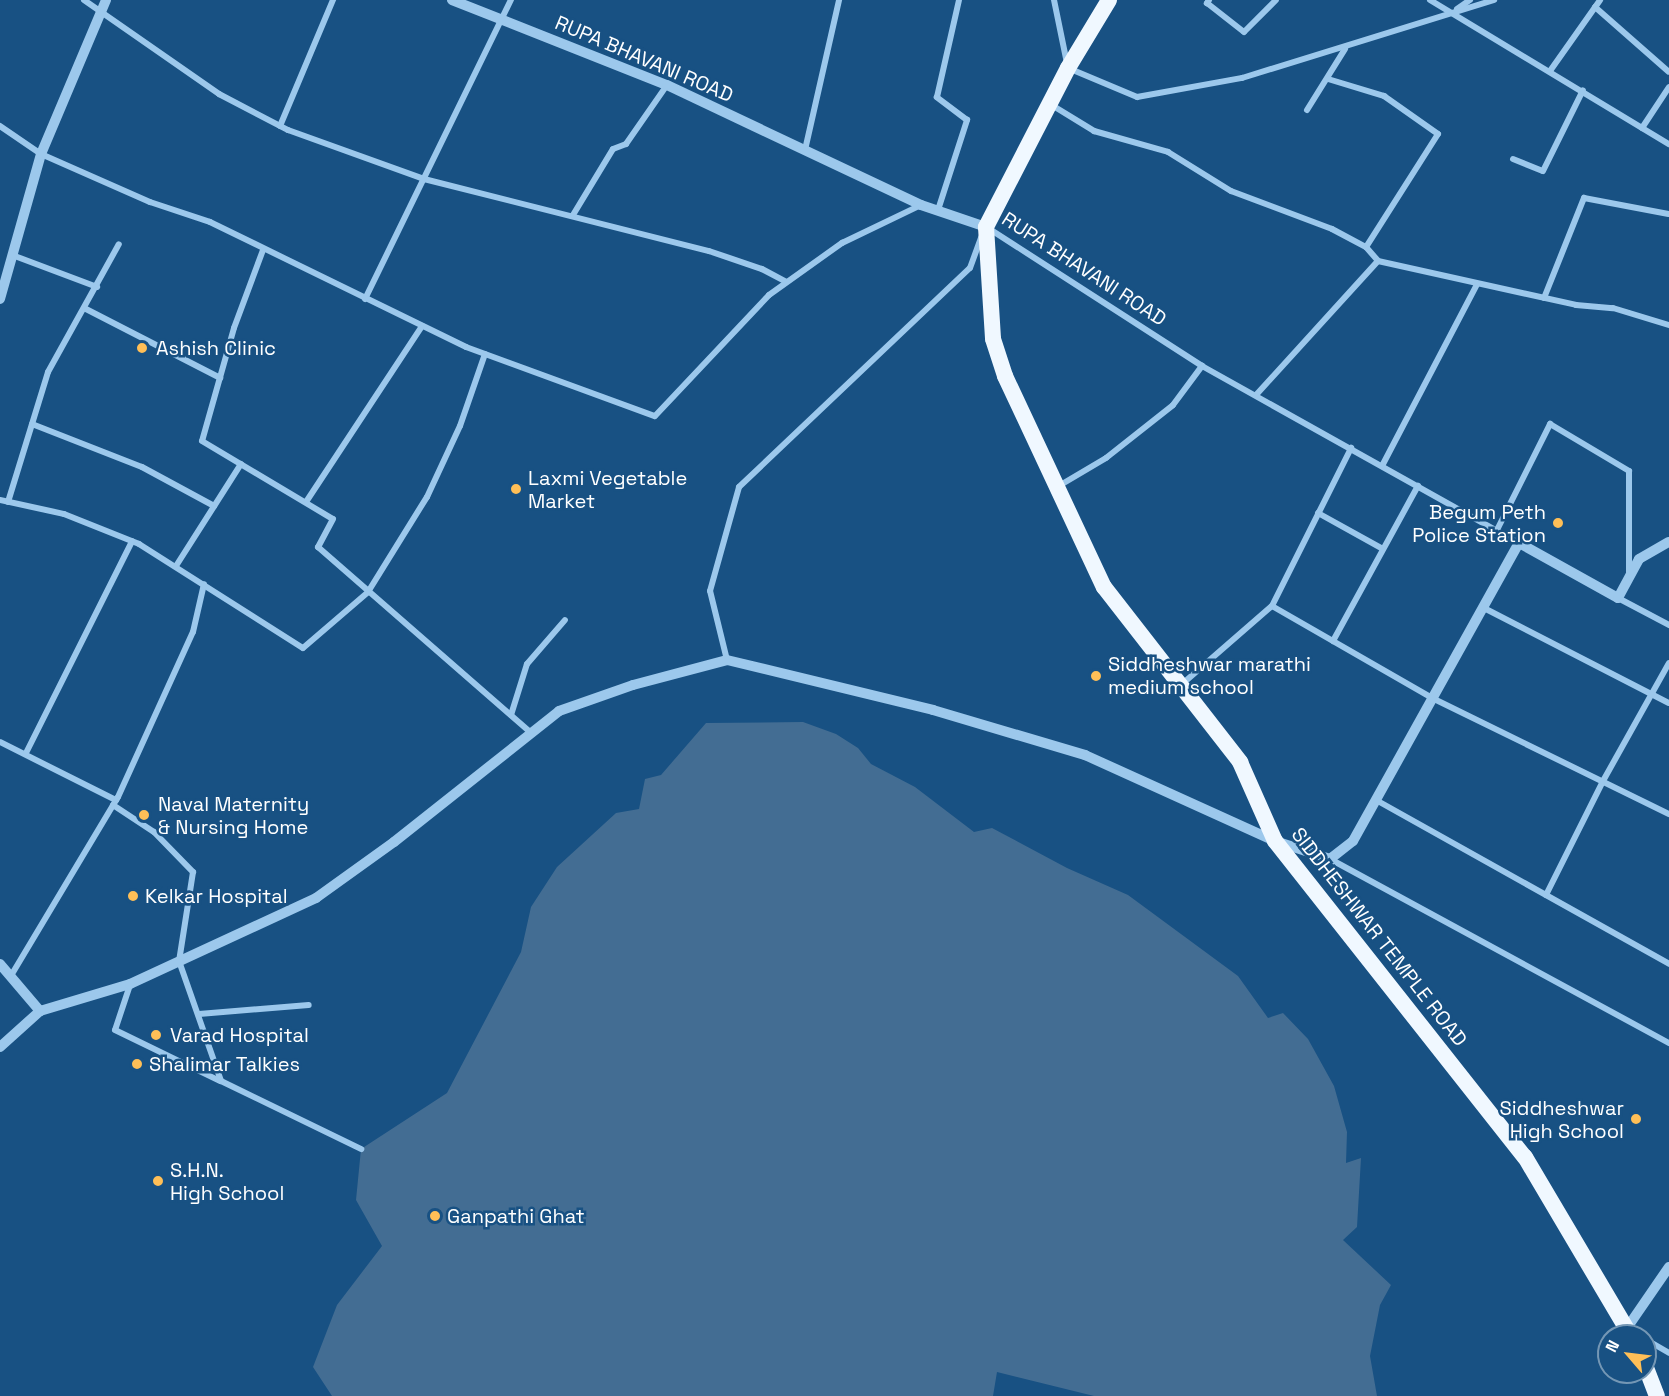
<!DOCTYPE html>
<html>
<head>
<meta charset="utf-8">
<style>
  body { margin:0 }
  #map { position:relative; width:1669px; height:1396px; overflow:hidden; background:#185183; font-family:"Space Grotesk",sans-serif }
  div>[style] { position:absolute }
  .water>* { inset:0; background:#436d93 }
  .minor>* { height:6px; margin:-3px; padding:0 3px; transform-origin:3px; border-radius:3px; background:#9cc8ec }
  .tertiary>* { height:10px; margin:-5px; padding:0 5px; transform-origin:5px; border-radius:5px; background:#9cc8ec }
  .trunk>* { height:16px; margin:-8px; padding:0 8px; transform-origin:8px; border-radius:8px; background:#f0f8ff }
  .dots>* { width:16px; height:16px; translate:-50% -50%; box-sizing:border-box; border:3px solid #185183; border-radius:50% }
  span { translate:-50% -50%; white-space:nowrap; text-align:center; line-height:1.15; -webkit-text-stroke:5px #185183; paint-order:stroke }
  .street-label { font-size:20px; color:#fff }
  .poi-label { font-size:20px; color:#fff }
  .left { translate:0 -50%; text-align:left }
  .right { translate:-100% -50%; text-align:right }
  .north { position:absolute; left:1597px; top:1324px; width:60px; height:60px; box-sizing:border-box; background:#185183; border:2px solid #7497b5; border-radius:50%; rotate:298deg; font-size:16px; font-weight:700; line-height:24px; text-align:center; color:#fff }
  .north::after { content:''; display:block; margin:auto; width:21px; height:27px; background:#ffbf57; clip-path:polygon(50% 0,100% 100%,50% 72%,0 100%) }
</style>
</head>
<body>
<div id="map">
  <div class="water">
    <i style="clip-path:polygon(803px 722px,836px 734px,858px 748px,871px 764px,915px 787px,974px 832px,992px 828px,1067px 868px,1128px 895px,1238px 976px,1268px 1018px,1283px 1013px,1308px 1039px,1334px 1086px,1347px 1132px,1346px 1163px,1361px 1158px,1357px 1227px,1343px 1240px,1391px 1285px,1380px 1305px,1370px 1356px,1377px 1396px,1094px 1396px,997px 1372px,993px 1396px,332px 1396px,313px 1367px,337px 1305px,382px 1246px,356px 1200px,361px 1149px,447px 1093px,521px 952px,531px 907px,557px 867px,616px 813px,639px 809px,645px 779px,661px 775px,706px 723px)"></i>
  </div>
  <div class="minor">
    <i style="left:84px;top:0;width:165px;rotate:34.8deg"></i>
    <i style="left:219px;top:94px;width:78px;rotate:27.6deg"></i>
    <i style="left:288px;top:130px;width:145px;rotate:19.8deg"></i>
    <i style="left:424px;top:179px;width:294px;rotate:14.2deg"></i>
    <i style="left:709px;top:251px;width:56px;rotate:18.8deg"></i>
    <i style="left:762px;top:269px;width:27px;rotate:28deg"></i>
    <i style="left:1054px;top:0;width:69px;rotate:78.4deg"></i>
    <i style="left:1068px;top:68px;width:75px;rotate:22.8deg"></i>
    <i style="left:1137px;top:97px;width:107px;rotate:-10.3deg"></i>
    <i style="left:1242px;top:78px;width:264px;rotate:-17.2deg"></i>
    <i style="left:1209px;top:0;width:4px;rotate:124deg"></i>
    <i style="left:1207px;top:3px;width:47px;rotate:38.1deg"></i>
    <i style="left:1244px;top:32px;width:45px;rotate:-45deg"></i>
    <i style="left:1430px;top:0;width:279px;rotate:31.1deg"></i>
    <i style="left:1595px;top:7px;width:98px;rotate:41.3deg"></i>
    <i style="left:1457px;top:9px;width:16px;rotate:-35deg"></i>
    <i style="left:1550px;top:71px;width:87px;rotate:-54.8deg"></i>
    <i style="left:1328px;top:79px;width:59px;rotate:16.9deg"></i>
    <i style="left:1384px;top:96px;width:66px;rotate:35.1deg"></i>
    <i style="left:1438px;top:134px;width:134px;rotate:122.5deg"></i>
    <i style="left:1050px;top:104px;width:52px;rotate:31.5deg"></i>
    <i style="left:1094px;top:131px;width:77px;rotate:15.8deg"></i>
    <i style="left:1168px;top:152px;width:74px;rotate:31.8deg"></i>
    <i style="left:1231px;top:191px;width:108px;rotate:20.6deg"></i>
    <i style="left:1332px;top:229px;width:38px;rotate:28deg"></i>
    <i style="left:1366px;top:247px;width:18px;rotate:49deg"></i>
    <i style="left:1378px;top:261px;width:203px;rotate:12.5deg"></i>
    <i style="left:1576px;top:305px;width:37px;rotate:5deg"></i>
    <i style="left:1613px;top:308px;width:59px;rotate:16.9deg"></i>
    <i style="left:1307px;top:110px;width:72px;rotate:-58.1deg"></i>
    <i style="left:0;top:126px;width:50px;rotate:34.3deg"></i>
    <i style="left:41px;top:154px;width:119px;rotate:23.8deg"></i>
    <i style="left:150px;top:202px;width:63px;rotate:18.4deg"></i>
    <i style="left:210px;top:222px;width:285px;rotate:26deg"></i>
    <i style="left:466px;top:347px;width:201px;rotate:20.1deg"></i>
    <i style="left:655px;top:416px;width:166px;rotate:-46.7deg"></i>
    <i style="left:769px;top:295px;width:90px;rotate:-35.5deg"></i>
    <i style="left:842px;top:243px;width:88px;rotate:-25.7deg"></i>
    <i style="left:280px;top:126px;width:137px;rotate:-67.2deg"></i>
    <i style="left:1642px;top:128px;width:49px;rotate:-56.6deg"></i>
    <i style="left:805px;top:150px;width:154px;rotate:-77.2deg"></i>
    <i style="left:1513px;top:159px;width:32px;rotate:22deg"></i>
    <i style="left:1543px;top:171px;width:90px;rotate:-63.7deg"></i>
    <i style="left:938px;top:210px;width:95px;rotate:-72.1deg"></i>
    <i style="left:967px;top:120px;width:38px;rotate:-143deg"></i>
    <i style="left:937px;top:97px;width:99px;rotate:-77.2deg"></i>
    <i style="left:573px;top:215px;width:77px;rotate:-58.8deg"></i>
    <i style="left:613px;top:149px;width:14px;rotate:-21deg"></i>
    <i style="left:626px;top:144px;width:72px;rotate:-55.2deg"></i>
    <i style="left:988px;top:228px;width:255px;rotate:32.8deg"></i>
    <i style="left:1202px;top:366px;width:363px;rotate:29.2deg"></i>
    <i style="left:263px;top:250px;width:83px;rotate:110.4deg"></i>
    <i style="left:234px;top:328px;width:117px;rotate:105.8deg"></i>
    <i style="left:202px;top:441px;width:152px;rotate:30.8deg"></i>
    <i style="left:333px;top:519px;width:32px;rotate:118deg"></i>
    <i style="left:318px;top:547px;width:283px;rotate:41.1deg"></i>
    <i style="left:12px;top:255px;width:91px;rotate:20.6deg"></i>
    <i style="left:1544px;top:298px;width:108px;rotate:-68.2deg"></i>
    <i style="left:1584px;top:198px;width:86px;rotate:10.7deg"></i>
    <i style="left:365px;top:299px;width:333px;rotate:-64deg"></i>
    <i style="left:86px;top:309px;width:151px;rotate:27.2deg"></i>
    <i style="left:1256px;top:395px;width:181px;rotate:-47.7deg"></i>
    <i style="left:32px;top:424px;width:118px;rotate:21.4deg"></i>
    <i style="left:142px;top:467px;width:82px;rotate:28.4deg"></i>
    <i style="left:1382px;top:466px;width:205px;rotate:-62.4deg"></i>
    <i style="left:1057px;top:487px;width:57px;rotate:-30.6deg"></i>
    <i style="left:1106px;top:458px;width:85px;rotate:-38.3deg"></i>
    <i style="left:1173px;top:405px;width:49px;rotate:-53.4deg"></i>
    <i style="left:0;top:500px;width:66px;rotate:12.3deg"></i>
    <i style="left:64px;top:514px;width:81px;rotate:21.8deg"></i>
    <i style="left:139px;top:544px;width:194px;rotate:32.4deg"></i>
    <i style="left:303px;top:648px;width:86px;rotate:-40.7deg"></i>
    <i style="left:368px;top:592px;width:112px;rotate:-58.2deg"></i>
    <i style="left:427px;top:497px;width:78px;rotate:-65.1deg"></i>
    <i style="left:460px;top:426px;width:76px;rotate:-70.9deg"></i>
    <i style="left:8px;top:502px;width:136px;rotate:-72.9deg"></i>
    <i style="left:48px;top:372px;width:146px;rotate:-61deg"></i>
    <i style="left:306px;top:502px;width:211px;rotate:-56.6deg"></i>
    <i style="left:1318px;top:513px;width:74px;rotate:29deg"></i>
    <i style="left:1497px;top:530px;width:119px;rotate:-63.4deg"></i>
    <i style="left:1550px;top:424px;width:92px;rotate:30.7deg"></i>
    <i style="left:1629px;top:471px;width:101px;rotate:90deg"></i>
    <i style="left:176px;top:566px;width:121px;rotate:-57.5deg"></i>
    <i style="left:1618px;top:598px;width:58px;rotate:27.9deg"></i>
    <i style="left:1272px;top:606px;width:182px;rotate:29.9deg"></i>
    <i style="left:1430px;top:697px;width:266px;rotate:26.1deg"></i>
    <i style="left:1482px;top:607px;width:210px;rotate:27.2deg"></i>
    <i style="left:1333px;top:641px;width:177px;rotate:-61.3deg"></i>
    <i style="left:727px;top:660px;width:71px;rotate:-103.8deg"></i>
    <i style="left:710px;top:591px;width:108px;rotate:-74.4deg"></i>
    <i style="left:739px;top:487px;width:318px;rotate:-43.5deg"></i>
    <i style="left:970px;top:268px;width:33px;rotate:-70deg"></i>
    <i style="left:1181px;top:685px;width:121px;rotate:-41deg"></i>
    <i style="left:1272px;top:606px;width:177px;rotate:-63.4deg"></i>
    <i style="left:511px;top:715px;width:53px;rotate:-72.6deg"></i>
    <i style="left:527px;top:664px;width:58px;rotate:-49.2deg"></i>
    <i style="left:0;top:742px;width:130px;rotate:26.6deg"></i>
    <i style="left:26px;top:753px;width:237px;rotate:-63.4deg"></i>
    <i style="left:1376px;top:800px;width:336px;rotate:29.2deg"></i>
    <i style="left:113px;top:805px;width:49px;rotate:33.4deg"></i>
    <i style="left:154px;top:832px;width:56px;rotate:45.7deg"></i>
    <i style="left:193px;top:872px;width:90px;rotate:98.9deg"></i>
    <i style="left:179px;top:961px;width:127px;rotate:70.7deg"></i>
    <i style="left:221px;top:1081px;width:156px;rotate:25.9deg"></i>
    <i style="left:1330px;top:859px;width:386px;rotate:28.5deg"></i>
    <i style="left:1546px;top:895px;width:127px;rotate:-63.4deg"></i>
    <i style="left:1603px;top:781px;width:135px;rotate:-60.8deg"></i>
    <i style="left:12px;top:974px;width:206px;rotate:-59.1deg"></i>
    <i style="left:118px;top:797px;width:181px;rotate:-65.6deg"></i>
    <i style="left:193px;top:632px;width:49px;rotate:-77.1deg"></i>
    <i style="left:130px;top:985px;width:47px;rotate:108.4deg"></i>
    <i style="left:115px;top:1030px;width:117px;rotate:25.9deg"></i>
    <i style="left:199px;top:1014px;width:110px;rotate:-4.7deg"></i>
    <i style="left:1645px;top:1339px;width:28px;rotate:30deg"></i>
  </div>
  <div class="tertiary">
    <i style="left:452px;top:0;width:231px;rotate:21.6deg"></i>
    <i style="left:667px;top:85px;width:281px;rotate:25.3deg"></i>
    <i style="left:921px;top:205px;width:69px;rotate:18.7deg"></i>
    <i style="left:0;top:299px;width:151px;rotate:-74.2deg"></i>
    <i style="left:41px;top:154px;width:167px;rotate:-67.1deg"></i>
    <i style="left:0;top:964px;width:62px;rotate:49.6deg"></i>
    <i style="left:0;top:1047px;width:54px;rotate:-42deg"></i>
    <i style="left:40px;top:1011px;width:94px;rotate:-16.7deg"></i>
    <i style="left:130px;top:984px;width:205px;rotate:-24.8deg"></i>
    <i style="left:316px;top:898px;width:96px;rotate:-35.7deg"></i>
    <i style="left:394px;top:842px;width:211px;rotate:-38.4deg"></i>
    <i style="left:559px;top:711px;width:78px;rotate:-19.4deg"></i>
    <i style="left:633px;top:685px;width:97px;rotate:-14.9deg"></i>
    <i style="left:727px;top:660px;width:212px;rotate:13.6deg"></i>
    <i style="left:933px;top:710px;width:159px;rotate:16.5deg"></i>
    <i style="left:1085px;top:755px;width:209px;rotate:24.4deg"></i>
    <i style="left:1275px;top:841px;width:58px;rotate:18.1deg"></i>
    <i style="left:1330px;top:859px;width:29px;rotate:-38deg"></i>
    <i style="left:1353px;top:841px;width:341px;rotate:-60.9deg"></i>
    <i style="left:1519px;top:543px;width:113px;rotate:29.1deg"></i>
    <i style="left:1618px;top:598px;width:44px;rotate:-61.7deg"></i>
    <i style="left:1639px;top:559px;width:34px;rotate:-30deg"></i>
    <i style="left:1627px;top:1328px;width:74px;rotate:-55.5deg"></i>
  </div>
  <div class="trunk">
    <i style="left:1109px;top:0;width:79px;rotate:121.1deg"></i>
    <i style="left:1068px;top:68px;width:179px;rotate:117.3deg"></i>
    <i style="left:986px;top:227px;width:112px;rotate:86.4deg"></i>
    <i style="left:993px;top:339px;width:39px;rotate:72deg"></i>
    <i style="left:1005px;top:376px;width:233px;rotate:64.9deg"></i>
    <i style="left:1104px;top:587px;width:222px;rotate:52.1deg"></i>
    <i style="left:1240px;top:762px;width:86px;rotate:66.1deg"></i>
    <i style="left:1275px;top:841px;width:403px;rotate:51.7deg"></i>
    <i style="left:1525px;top:1157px;width:208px;rotate:59.4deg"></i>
    <i style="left:1645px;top:1365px;width:33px;rotate:69deg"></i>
  </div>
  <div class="dots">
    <i style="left:142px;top:348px;background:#ffbf57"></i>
    <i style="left:516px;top:489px;background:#ffbf57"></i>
    <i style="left:1558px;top:523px;background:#ffbf57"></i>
    <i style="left:1096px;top:676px;background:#ffbf57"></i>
    <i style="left:144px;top:815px;background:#ffbf57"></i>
    <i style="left:133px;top:896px;background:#ffbf57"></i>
    <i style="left:156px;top:1035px;background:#ffbf57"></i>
    <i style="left:137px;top:1064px;background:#ffbf57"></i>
    <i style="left:1636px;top:1119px;background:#ffbf57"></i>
    <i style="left:158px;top:1181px;background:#ffbf57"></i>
    <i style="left:435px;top:1216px;background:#ffbf57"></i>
  </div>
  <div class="street-label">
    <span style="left:644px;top:59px;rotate:23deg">RUPA BHAVANI ROAD</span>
    <span style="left:1084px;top:269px;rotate:33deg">RUPA BHAVANI ROAD</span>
    <span style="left:1379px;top:937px;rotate:52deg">SIDDHESHWAR TEMPLE ROAD</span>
  </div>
  <div class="poi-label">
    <span class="left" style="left:156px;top:348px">Ashish Clinic</span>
    <span class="left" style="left:528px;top:490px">Laxmi Vegetable<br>Market</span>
    <span class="right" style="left:1546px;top:524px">Begum Peth<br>Police Station</span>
    <span class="left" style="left:1108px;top:676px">Siddheshwar marathi<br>medium school</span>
    <span class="left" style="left:158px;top:816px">Naval Maternity<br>&amp; Nursing Home</span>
    <span class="left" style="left:145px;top:896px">Kelkar Hospital</span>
    <span class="left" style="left:170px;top:1035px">Varad Hospital</span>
    <span class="left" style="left:149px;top:1064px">Shalimar Talkies</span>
    <span class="right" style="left:1624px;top:1120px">Siddheshwar<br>High School</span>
    <span class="left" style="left:170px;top:1182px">S.H.N.<br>High School</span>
    <span class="left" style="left:447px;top:1216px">Ganpathi Ghat</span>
  </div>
  <div class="north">N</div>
</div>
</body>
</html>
